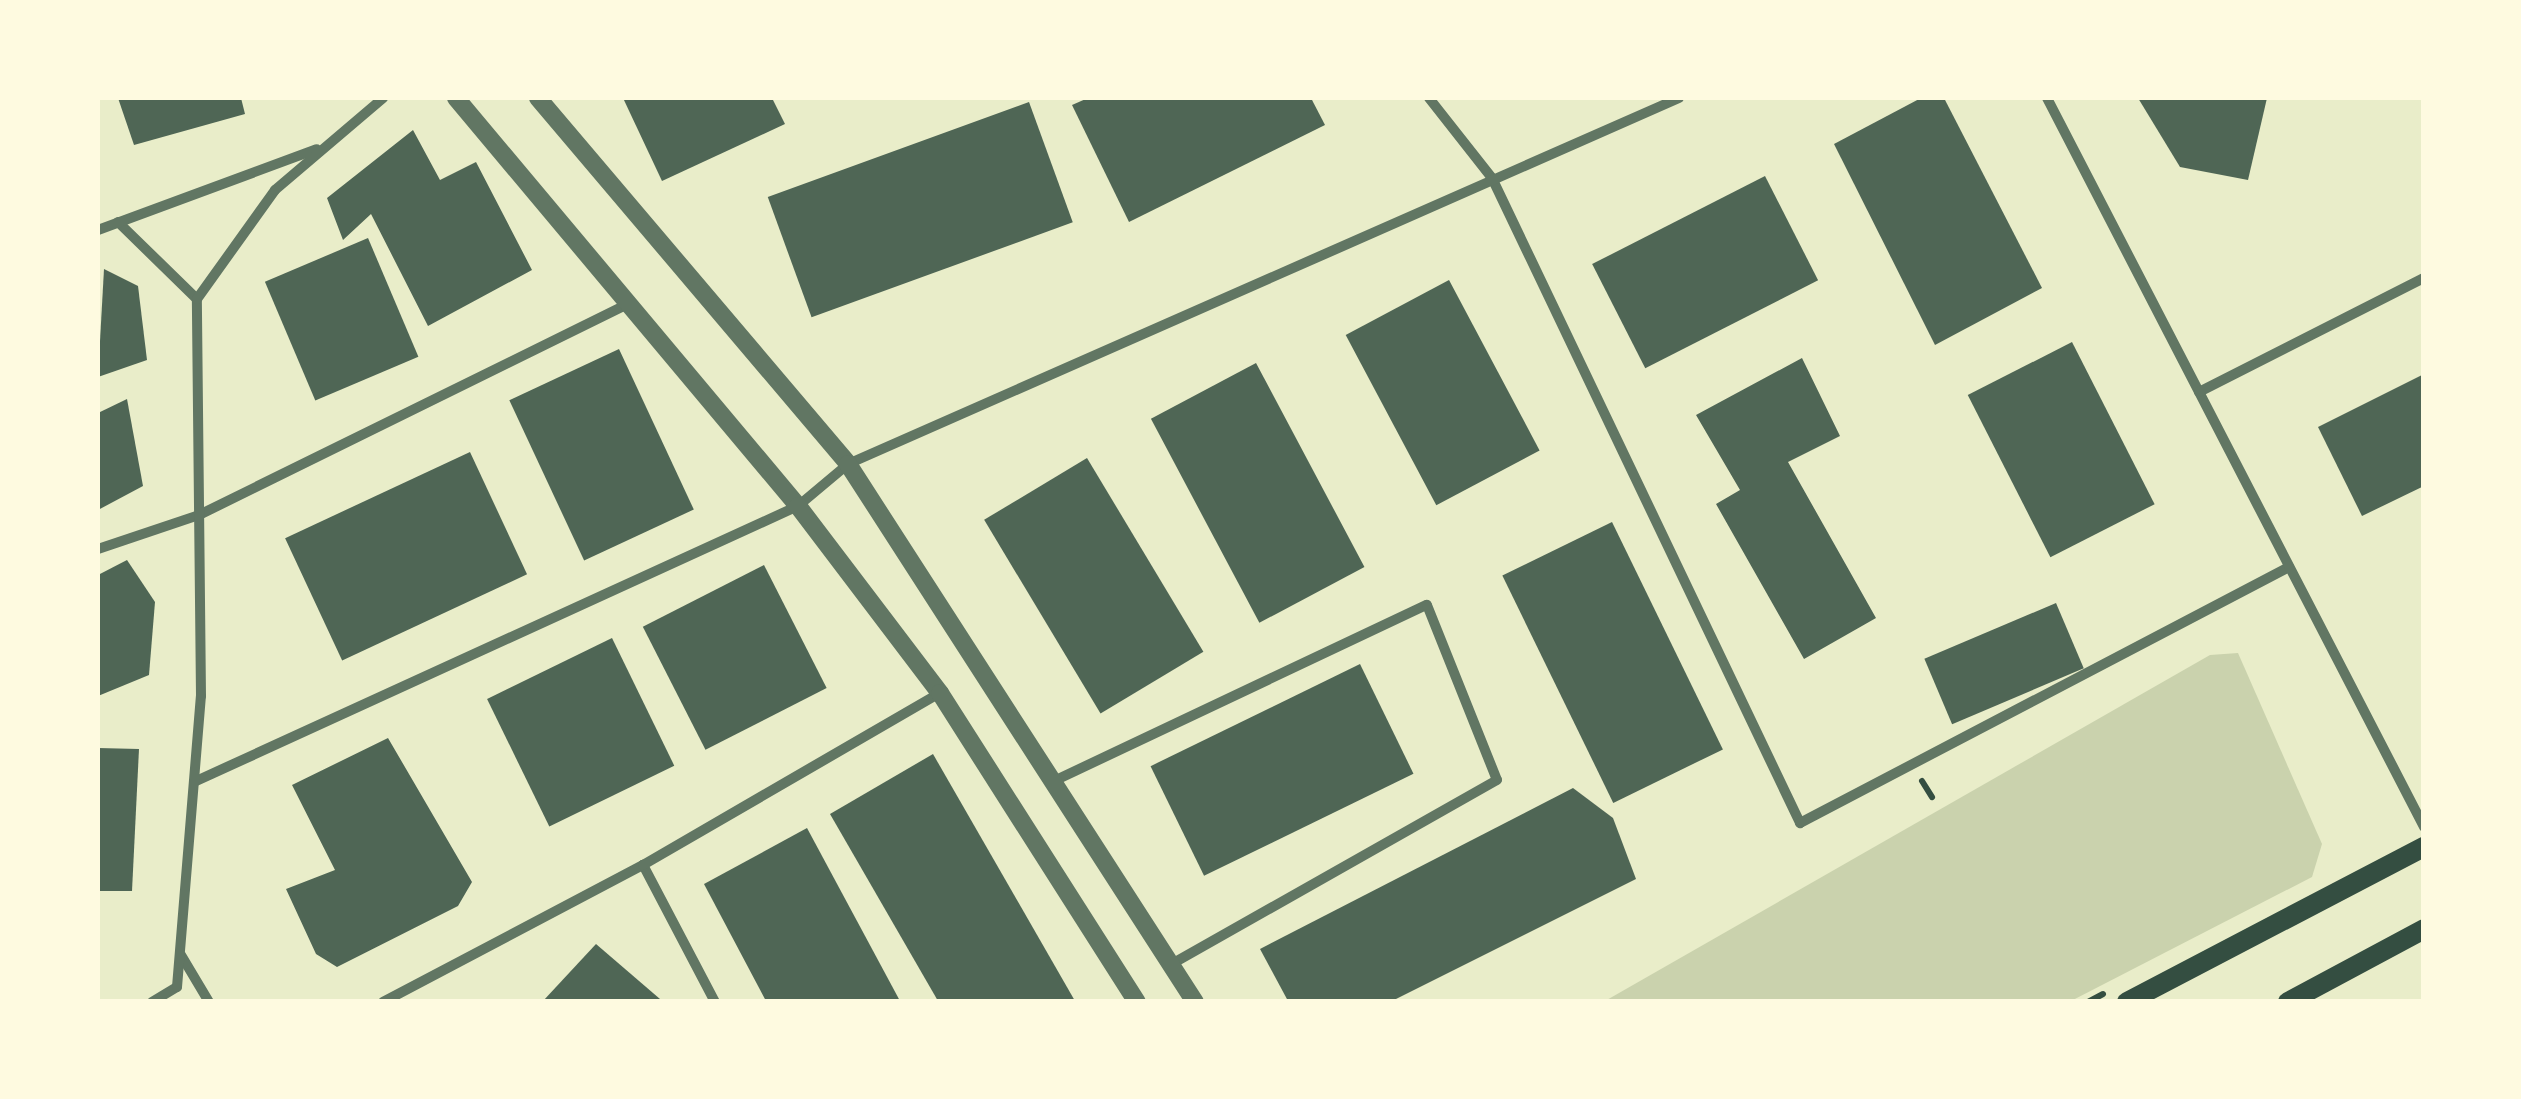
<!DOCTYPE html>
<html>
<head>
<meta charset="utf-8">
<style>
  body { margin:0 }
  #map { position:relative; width:2521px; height:1099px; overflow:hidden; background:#e9edc9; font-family:Helvetica,sans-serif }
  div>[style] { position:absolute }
  .green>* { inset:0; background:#cad2ad }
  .building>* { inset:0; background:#4f6655; transform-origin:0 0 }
  .path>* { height:6px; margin:-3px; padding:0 3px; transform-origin:3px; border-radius:3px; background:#344e41 }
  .minor>* { height:10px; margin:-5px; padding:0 5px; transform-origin:5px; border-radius:5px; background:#617663 }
  .tertiary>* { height:18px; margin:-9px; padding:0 9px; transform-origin:9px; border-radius:9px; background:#617663 }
  .secondary>* { height:20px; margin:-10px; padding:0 10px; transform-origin:10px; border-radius:10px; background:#344e41 }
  span { translate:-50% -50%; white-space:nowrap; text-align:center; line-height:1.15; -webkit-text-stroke:8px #fefae0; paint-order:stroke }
  .frame { position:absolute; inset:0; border:100px solid #fefae0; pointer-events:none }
</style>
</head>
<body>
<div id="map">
  <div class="green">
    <i style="clip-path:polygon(2238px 653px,2322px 844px,2312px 877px,2071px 1001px,1605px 1001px,2210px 655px)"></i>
  </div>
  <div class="building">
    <i style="clip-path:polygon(118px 98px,241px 98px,245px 114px,134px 145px)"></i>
    <i style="clip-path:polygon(623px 98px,772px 98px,785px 124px,662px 181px)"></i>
    <i style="clip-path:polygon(1088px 98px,1311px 98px,1325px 125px,1129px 222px,1072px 105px)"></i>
    <i style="clip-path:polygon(1921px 98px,1944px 98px,2042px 288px,1935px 345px,1834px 144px)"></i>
    <i style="clip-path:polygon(2138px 98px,2267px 98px,2248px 180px,2180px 167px)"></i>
    <i style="left:1029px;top:102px;width:128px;height:278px;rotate:70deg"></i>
    <i style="clip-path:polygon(413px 130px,440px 180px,476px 162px,532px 270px,428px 326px,371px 214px,343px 240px,327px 198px)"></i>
    <i style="left:1765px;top:176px;width:117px;height:194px;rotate:63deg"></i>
    <i style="left:368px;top:238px;width:129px;height:112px;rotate:67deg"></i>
    <i style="clip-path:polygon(104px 269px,138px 286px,147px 360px,98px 377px)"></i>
    <i style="left:1449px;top:280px;width:193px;height:117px;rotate:62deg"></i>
    <i style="left:2072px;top:342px;width:182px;height:117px;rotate:63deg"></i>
    <i style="left:619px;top:349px;width:177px;height:121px;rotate:65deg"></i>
    <i style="clip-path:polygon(1802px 358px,1840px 436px,1788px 462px,1876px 618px,1804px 659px,1716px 504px,1740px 490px,1696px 415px)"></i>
    <i style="left:1256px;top:363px;width:231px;height:119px;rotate:62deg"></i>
    <i style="clip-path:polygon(2424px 374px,2424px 486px,2362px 516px,2318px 427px)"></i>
    <i style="clip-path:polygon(127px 399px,143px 486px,98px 510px,98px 413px)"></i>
    <i style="left:470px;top:452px;width:135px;height:204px;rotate:65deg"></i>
    <i style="left:1087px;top:458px;width:226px;height:120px;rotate:59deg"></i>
    <i style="left:1612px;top:522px;width:253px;height:122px;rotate:64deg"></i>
    <i style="clip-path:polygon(127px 560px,155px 602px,149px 675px,98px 696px,98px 575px)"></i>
    <i style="left:764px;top:565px;width:138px;height:136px;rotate:63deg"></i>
    <i style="left:2056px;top:603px;width:71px;height:143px;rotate:67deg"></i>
    <i style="left:612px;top:638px;width:142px;height:139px;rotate:64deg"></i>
    <i style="left:1360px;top:664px;width:122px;height:233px;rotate:64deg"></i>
    <i style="clip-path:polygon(388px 738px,472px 882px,458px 906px,337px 967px,316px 954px,286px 889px,335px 870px,292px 785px)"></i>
    <i style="clip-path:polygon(98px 748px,139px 749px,132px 891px,98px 891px)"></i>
    <i style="clip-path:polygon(933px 754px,1075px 1001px,938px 1001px,830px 814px)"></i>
    <i style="clip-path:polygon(1573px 788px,1613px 818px,1636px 879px,1392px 1001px,1288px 1001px,1260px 949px)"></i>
    <i style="clip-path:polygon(807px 828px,900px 1001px,766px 1001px,704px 884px)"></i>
    <i style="clip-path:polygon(596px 944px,660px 999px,543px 1001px)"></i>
  </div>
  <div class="path">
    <i style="left:1922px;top:781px;width:19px;rotate:58deg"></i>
    <i style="left:2088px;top:1002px;width:17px;rotate:-28deg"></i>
  </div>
  <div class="minor">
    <i style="left:1429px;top:98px;width:102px;rotate:51.8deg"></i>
    <i style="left:1492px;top:178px;width:715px;rotate:64.47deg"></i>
    <i style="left:1800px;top:823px;width:552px;rotate:-27.63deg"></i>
    <i style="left:2047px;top:98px;width:821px;rotate:62.65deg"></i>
    <i style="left:118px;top:222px;width:110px;rotate:44.3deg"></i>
    <i style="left:98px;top:230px;width:233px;rotate:-20.3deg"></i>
    <i style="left:2199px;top:392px;width:252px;rotate:-26.9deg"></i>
    <i style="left:98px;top:549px;width:107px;rotate:-18.6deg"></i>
    <i style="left:199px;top:515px;width:479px;rotate:-26.2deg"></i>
    <i style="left:1056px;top:780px;width:410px;rotate:-25.3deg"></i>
    <i style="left:1427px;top:605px;width:188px;rotate:68.2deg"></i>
    <i style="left:1497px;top:780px;width:373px;rotate:150.5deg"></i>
    <i style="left:194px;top:782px;width:664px;rotate:-24.56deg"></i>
    <i style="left:798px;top:506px;width:65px;rotate:-40deg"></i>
    <i style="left:848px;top:464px;width:908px;rotate:-23.77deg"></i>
    <i style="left:181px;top:955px;width:55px;rotate:59.2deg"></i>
    <i style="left:152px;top:1002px;width:29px;rotate:-31deg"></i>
    <i style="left:177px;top:987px;width:292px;rotate:-85.3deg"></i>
    <i style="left:201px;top:696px;width:397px;rotate:-90.6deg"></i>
    <i style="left:197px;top:299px;width:134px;rotate:-54.4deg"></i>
    <i style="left:275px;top:190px;width:142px;rotate:-40.4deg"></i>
    <i style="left:383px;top:1002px;width:294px;rotate:-27.8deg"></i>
    <i style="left:715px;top:1002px;width:155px;rotate:-117.7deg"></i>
    <i style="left:643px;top:865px;width:343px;rotate:-30.1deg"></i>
  </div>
  <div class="tertiary">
    <i style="left:456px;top:98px;width:532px;rotate:50.03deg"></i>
    <i style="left:798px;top:506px;width:235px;rotate:52.8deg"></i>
    <i style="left:940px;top:693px;width:366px;rotate:57.5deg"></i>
    <i style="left:538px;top:98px;width:480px;rotate:49.7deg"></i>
    <i style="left:848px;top:464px;width:640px;rotate:57.18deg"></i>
  </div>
  <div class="secondary">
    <i style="left:2127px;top:1002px;width:335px;rotate:-27.6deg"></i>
    <i style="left:2288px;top:1002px;width:154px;rotate:-28.2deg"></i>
  </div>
  <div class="frame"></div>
</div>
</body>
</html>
